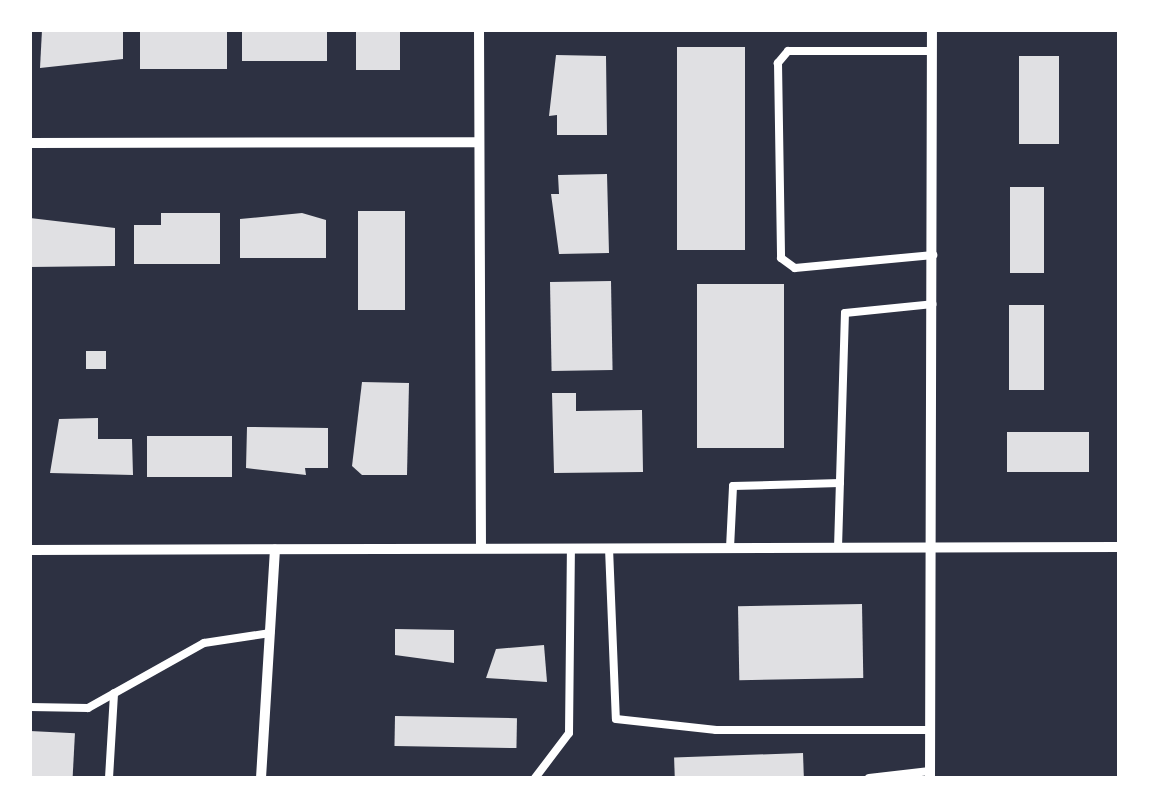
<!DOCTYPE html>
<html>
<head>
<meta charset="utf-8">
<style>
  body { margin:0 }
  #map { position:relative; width:1149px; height:808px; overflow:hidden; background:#2d3142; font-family:Barlow,sans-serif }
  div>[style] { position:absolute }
  .building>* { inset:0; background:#e0e0e3; transform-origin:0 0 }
  .service>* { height:8px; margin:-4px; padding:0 4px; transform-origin:4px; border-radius:4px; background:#fff }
  .minor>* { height:10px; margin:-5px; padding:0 5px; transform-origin:5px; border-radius:5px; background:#fff }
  span { translate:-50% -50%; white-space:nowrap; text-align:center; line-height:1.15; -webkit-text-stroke:8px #fff; paint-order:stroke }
  .frame { position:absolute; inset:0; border:32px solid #fff; pointer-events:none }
</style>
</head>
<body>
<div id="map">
  <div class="building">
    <i style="clip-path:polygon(42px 30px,123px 30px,123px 59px,40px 68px)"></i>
    <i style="left:242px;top:30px;width:85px;height:31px"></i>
    <i style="left:356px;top:30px;width:44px;height:40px"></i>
    <i style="left:140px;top:31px;width:87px;height:38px"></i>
    <i style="left:677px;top:47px;width:68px;height:203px"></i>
    <i style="clip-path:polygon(556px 55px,606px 56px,607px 135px,557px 135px,557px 115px,549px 116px)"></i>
    <i style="left:1059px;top:56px;width:88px;height:40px;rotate:90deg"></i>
    <i style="clip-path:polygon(607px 174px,609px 253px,559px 254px,551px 194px,559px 194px,558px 175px)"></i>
    <i style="left:1044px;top:187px;width:86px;height:34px;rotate:90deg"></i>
    <i style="left:358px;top:211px;width:47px;height:99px"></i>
    <i style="clip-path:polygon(161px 213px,220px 213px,220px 264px,134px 264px,134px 225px,161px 225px)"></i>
    <i style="clip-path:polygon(302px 213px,326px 220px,326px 258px,240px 258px,240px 219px)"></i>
    <i style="clip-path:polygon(30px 218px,115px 228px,115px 266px,30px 267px)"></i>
    <i style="left:611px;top:281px;width:89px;height:61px;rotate:89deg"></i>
    <i style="left:697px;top:284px;width:87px;height:164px"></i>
    <i style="left:1009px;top:305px;width:35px;height:85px"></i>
    <i style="left:86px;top:351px;width:20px;height:18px"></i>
    <i style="clip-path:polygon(362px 382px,409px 383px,407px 475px,362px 475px,352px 466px)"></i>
    <i style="clip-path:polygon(552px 393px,576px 393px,576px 411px,642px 410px,643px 472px,554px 473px)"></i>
    <i style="clip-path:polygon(98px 418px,98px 439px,132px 439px,133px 475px,50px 473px,59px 419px)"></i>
    <i style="clip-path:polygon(247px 427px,328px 428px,328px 468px,305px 468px,306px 475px,246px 468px)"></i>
    <i style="left:1007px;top:432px;width:82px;height:40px"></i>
    <i style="left:147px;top:436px;width:85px;height:41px"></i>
    <i style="left:862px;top:604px;width:74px;height:124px;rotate:89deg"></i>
    <i style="clip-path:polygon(395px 629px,454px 630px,454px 663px,395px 655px)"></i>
    <i style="clip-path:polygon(544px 645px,547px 682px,486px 678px,496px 649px)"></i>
    <i style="left:395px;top:716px;width:122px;height:30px;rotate:1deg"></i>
    <i style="left:30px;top:731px;width:45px;height:47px;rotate:3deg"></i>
    <i style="left:803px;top:753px;width:25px;height:129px;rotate:88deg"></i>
  </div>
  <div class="service">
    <i style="left:932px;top:51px;width:144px;rotate:180deg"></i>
    <i style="left:788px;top:51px;width:16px;rotate:130deg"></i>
    <i style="left:778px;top:63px;width:195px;rotate:89.1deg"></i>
    <i style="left:781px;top:258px;width:17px;rotate:36deg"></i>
    <i style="left:795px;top:268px;width:139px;rotate:-5.4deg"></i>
    <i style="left:609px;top:548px;width:171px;rotate:87.7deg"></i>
    <i style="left:616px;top:719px;width:101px;rotate:6.3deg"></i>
    <i style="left:716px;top:730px;width:215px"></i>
    <i style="left:730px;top:548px;width:62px;rotate:-87.2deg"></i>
    <i style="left:733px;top:486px;width:107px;rotate:-1.6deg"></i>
    <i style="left:838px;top:548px;width:235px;rotate:-88.3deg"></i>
    <i style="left:845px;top:313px;width:88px;rotate:-5.8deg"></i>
    <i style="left:30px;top:707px;width:58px;rotate:1deg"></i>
    <i style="left:88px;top:708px;width:133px;rotate:-29.3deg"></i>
    <i style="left:204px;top:643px;width:67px;rotate:-8.6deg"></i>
    <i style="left:109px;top:778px;width:85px;rotate:-86.6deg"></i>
    <i style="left:535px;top:778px;width:56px;rotate:-52.9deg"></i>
    <i style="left:569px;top:733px;width:185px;rotate:-89.4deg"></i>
    <i style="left:869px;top:778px;width:61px;rotate:-6.5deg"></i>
  </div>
  <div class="minor">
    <i style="left:479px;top:30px;width:518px;rotate:89.78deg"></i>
    <i style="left:30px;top:143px;width:449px;rotate:-0.1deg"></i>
    <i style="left:30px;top:550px;width:1089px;rotate:-0.16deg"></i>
    <i style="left:261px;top:778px;width:229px;rotate:-86.5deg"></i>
    <i style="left:930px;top:778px;width:748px;rotate:-89.85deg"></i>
  </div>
  <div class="frame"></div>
</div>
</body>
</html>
